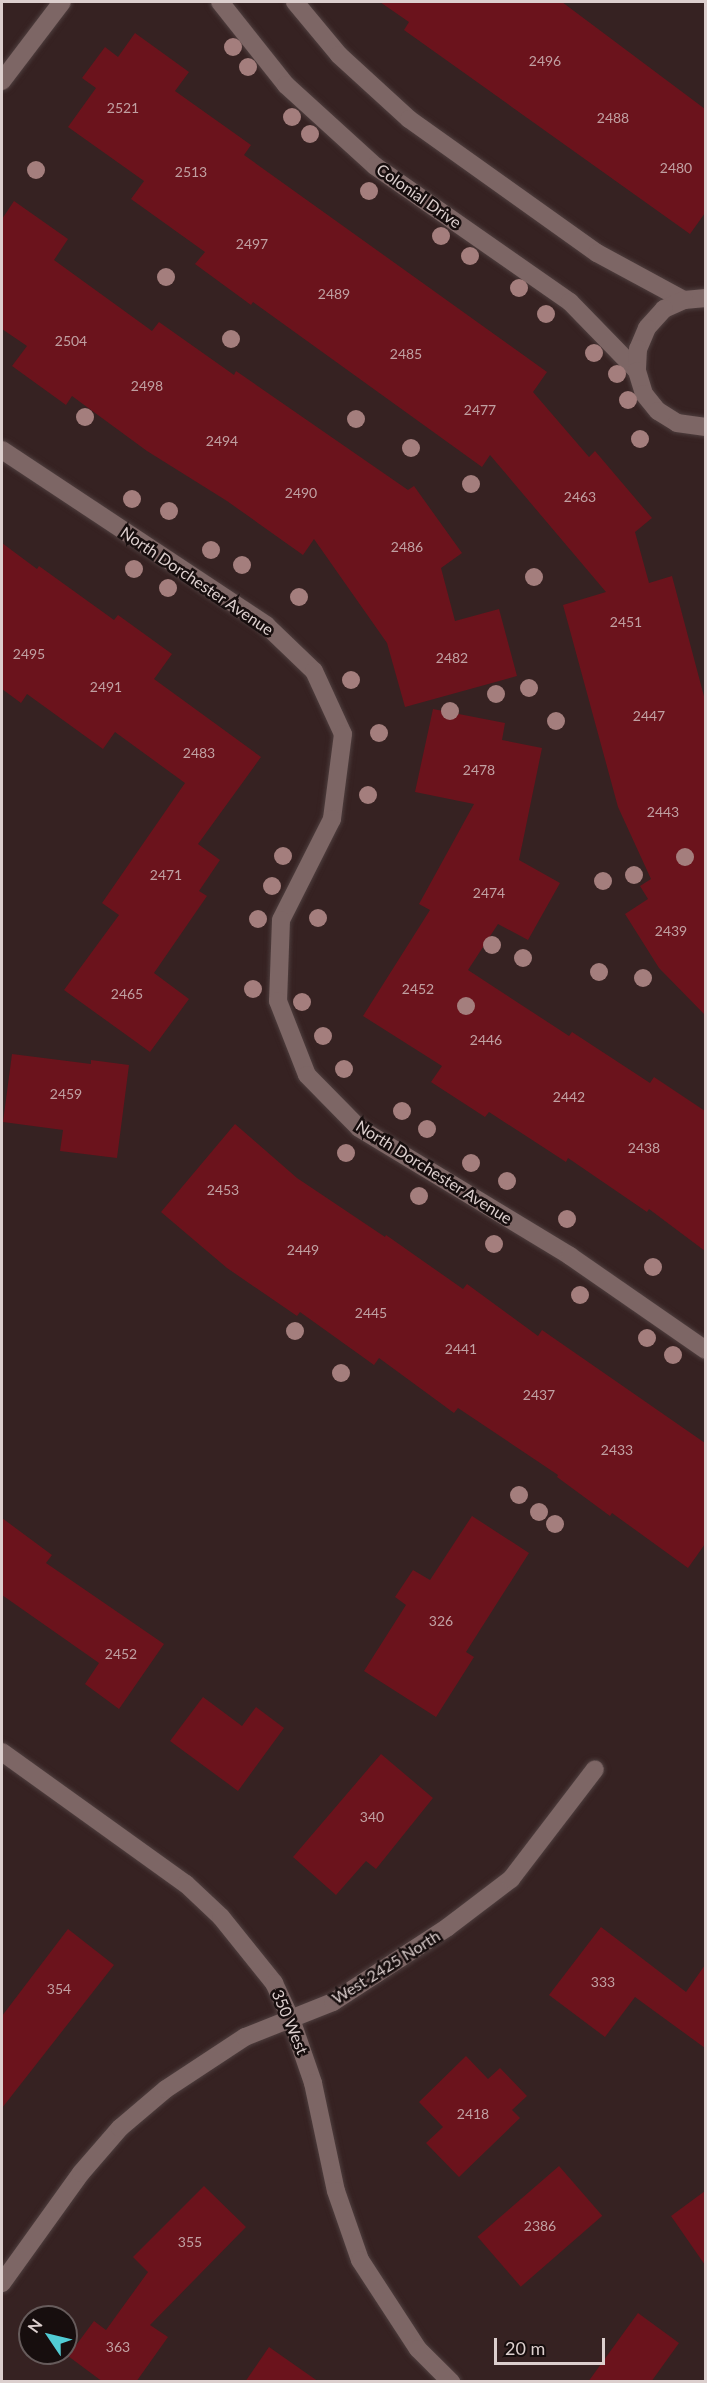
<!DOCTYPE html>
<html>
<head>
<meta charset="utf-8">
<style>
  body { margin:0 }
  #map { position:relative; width:707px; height:2383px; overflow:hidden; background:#362222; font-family:Lato,sans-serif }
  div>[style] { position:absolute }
  .building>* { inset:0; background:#6b131c; transform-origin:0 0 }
  .roads { filter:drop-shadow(0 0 2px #4e3e3e) drop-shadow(0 0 2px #4e3e3e) }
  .minor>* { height:18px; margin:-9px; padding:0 9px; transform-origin:9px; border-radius:9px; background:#7d6665 }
  .trees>* { width:18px; height:18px; margin:-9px; border-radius:50%; background:#a47e7d }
  span { translate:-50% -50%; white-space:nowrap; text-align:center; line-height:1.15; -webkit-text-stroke:5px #170e0e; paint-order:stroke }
  .number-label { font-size:14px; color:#c0a0a2 }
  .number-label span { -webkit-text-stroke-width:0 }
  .street-label { font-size:16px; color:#dccfce }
  .frame { position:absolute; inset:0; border:3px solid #dccfce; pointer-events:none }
  .north { position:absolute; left:18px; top:2305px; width:60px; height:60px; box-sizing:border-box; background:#170e0e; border:2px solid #665b5b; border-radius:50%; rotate:305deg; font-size:16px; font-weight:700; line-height:24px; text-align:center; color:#dccfce }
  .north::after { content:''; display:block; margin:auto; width:21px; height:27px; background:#51ccd4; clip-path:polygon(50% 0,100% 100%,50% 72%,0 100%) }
  .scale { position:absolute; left:494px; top:2338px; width:111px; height:27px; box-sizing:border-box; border:3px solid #dccfce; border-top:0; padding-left:8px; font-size:18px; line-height:21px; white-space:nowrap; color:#dccfce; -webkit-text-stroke:4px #170e0e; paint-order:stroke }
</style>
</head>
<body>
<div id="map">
  <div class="building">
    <i style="clip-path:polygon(380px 2px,562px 2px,705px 109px,705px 213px,690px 234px,404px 30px,409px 22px)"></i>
    <i style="clip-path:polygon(135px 33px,189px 72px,175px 91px,251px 145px,244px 155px,547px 372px,533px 392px,589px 457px,595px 451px,652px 518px,635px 532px,649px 583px,672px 576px,705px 700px,705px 1015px,659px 968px,625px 914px,648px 899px,640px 886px,651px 879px,618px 807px,563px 605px,606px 592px,490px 455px,482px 467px,253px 302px,251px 305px,195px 264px,205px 252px,131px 199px,144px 181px,68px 127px,96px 88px,82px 78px,105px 47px,118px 57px)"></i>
    <i style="clip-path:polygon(14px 201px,68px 239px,54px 260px,152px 331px,159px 322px,234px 375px,236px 371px,408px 490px,414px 486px,462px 553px,441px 568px,455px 621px,499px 609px,517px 676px,405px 707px,387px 643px,314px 539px,303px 555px,227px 501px,147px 451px,72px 396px,66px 405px,12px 366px,27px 346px,2px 329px,2px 219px)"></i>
    <i style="clip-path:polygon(2px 543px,37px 569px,39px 566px,114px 620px,118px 615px,172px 654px,154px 679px,261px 757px,198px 844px,220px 860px,199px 891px,207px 896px,154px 973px,189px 999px,150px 1052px,64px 990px,119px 915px,102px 903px,185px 783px,115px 732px,103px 749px,27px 694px,21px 703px,2px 689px)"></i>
    <i style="clip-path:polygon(433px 709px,505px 723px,502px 740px,542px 748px,519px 860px,560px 883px,528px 940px,498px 924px,468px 970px,569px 1036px,572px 1032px,650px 1083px,654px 1077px,705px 1111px,705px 1251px,649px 1209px,647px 1212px,568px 1158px,566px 1162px,489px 1112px,485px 1117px,431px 1082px,442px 1066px,363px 1016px,430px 910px,419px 904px,474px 804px,415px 792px)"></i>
    <i style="clip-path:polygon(12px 1054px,91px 1064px,91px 1060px,129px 1065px,117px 1158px,60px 1151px,63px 1130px,3px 1122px)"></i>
    <i style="clip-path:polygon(235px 1124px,297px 1178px,385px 1237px,386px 1235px,463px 1289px,467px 1284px,538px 1336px,542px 1330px,705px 1443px,705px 1544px,688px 1568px,612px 1513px,610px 1516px,557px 1477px,558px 1475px,458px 1408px,454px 1413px,379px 1358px,374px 1365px,300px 1312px,297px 1316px,227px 1268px,161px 1212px)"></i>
    <i style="clip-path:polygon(472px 1516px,529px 1553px,466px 1652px,474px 1657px,436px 1717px,364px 1671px,406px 1605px,395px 1597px,413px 1570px,430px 1580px)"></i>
    <i style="clip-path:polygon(2px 1518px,52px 1555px,46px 1563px,164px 1644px,119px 1709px,85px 1684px,99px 1663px,2px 1595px)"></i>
    <i style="clip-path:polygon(203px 1697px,242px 1726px,256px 1707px,284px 1728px,238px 1791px,170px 1741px)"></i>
    <i style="clip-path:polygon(381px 1754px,433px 1798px,376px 1869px,366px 1861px,336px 1895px,293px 1857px)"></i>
    <i style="clip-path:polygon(601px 1927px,686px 1992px,705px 1965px,705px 2048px,635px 1997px,605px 2037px,549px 1995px)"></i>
    <i style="clip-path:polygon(68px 1929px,114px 1965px,2px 2108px,2px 2016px)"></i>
    <i style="clip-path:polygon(466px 2056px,488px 2079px,500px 2068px,527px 2096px,512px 2110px,520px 2118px,459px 2177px,426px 2143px,443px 2127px,419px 2102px)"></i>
    <i style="left:559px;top:2166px;width:66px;height:108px;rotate:49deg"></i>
    <i style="clip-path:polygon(204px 2186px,246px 2227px,150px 2325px,168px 2337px,136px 2382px,103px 2382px,68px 2356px,94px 2321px,106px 2330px,148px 2272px,133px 2257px)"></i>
    <i style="clip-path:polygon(705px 2191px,705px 2265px,671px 2216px)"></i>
    <i style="clip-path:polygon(638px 2313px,679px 2343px,651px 2382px,588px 2382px)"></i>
    <i style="clip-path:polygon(269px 2347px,319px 2382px,245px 2382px)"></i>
  </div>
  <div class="roads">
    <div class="minor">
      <i style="left:220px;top:2px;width:106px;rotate:51.5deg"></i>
      <i style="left:286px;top:85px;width:120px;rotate:42.3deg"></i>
      <i style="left:375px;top:166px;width:238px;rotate:34.9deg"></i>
      <i style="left:570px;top:302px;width:96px;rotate:45.8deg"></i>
      <i style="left:295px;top:2px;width:69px;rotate:50.3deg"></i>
      <i style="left:339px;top:55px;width:95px;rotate:42.4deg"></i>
      <i style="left:409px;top:119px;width:231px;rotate:35.5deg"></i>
      <i style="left:597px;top:253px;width:99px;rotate:28.4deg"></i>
      <i style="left:2px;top:81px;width:99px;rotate:-52.8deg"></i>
      <i style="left:706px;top:298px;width:22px;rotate:175deg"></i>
      <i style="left:684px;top:300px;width:22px;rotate:156deg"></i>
      <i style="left:664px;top:309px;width:25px;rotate:132deg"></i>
      <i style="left:647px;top:328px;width:23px;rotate:113deg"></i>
      <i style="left:638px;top:349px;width:22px;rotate:93deg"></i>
      <i style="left:637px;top:371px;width:24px;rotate:73deg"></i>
      <i style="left:644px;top:394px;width:22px;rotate:51deg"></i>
      <i style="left:658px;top:411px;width:22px;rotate:32deg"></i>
      <i style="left:677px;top:423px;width:29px;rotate:8deg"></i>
      <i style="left:2px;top:450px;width:317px;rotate:33.5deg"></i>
      <i style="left:266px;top:625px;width:66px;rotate:43.8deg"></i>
      <i style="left:314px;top:671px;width:69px;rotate:65.3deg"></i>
      <i style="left:343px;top:734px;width:86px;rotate:97.4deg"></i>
      <i style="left:332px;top:819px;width:113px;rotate:116.8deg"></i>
      <i style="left:281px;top:920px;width:81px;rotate:92.1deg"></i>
      <i style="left:278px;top:1001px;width:79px;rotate:68.6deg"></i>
      <i style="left:307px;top:1075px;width:74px;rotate:45.5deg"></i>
      <i style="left:359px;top:1128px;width:247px;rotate:31.2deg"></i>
      <i style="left:570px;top:1256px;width:165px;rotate:34.7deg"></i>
      <i style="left:2px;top:1752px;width:226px;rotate:35.7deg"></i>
      <i style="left:186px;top:1884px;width:48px;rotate:43.3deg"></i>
      <i style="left:221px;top:1917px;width:85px;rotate:51.2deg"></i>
      <i style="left:274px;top:1983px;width:40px;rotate:65deg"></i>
      <i style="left:291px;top:2019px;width:68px;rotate:71deg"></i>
      <i style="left:313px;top:2083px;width:110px;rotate:78deg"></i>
      <i style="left:336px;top:2191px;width:73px;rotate:70.8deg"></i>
      <i style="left:360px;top:2260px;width:106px;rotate:56.9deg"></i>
      <i style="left:418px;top:2349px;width:47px;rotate:45deg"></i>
      <i style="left:2px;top:2283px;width:135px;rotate:-54.3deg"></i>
      <i style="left:81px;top:2173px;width:60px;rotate:-49.1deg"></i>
      <i style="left:120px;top:2128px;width:60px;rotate:-40.3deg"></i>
      <i style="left:166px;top:2089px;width:95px;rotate:-33.4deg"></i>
      <i style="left:245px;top:2037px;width:95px;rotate:-21.7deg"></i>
      <i style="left:333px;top:2002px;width:137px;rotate:-33.1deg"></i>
      <i style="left:448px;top:1927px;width:79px;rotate:-37.3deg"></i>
      <i style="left:511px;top:1879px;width:138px;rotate:-52.6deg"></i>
    </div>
  </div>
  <div class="trees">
    <i style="left:233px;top:47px"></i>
    <i style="left:248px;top:67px"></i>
    <i style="left:292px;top:117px"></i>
    <i style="left:310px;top:134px"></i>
    <i style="left:36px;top:170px"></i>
    <i style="left:369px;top:191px"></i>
    <i style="left:441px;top:236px"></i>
    <i style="left:470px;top:256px"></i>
    <i style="left:166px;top:277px"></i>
    <i style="left:519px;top:288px"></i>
    <i style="left:546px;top:314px"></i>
    <i style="left:231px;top:339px"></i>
    <i style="left:594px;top:353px"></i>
    <i style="left:617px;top:374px"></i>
    <i style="left:628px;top:400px"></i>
    <i style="left:85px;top:417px"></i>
    <i style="left:356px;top:419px"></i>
    <i style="left:640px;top:439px"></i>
    <i style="left:411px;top:448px"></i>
    <i style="left:471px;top:484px"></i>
    <i style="left:132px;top:499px"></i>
    <i style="left:169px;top:511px"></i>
    <i style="left:211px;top:550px"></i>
    <i style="left:242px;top:565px"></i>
    <i style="left:134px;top:569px"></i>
    <i style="left:534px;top:577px"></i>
    <i style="left:168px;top:588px"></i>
    <i style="left:299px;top:597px"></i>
    <i style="left:351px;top:680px"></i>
    <i style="left:529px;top:688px"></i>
    <i style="left:496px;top:694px"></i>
    <i style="left:450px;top:711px"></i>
    <i style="left:556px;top:721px"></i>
    <i style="left:379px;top:733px"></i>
    <i style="left:368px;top:795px"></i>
    <i style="left:283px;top:856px"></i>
    <i style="left:685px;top:857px"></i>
    <i style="left:634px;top:875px"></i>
    <i style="left:603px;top:881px"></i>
    <i style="left:272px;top:886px"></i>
    <i style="left:318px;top:918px"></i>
    <i style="left:258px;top:919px"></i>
    <i style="left:492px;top:945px"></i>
    <i style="left:523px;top:958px"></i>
    <i style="left:599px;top:972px"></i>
    <i style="left:643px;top:978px"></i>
    <i style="left:253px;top:989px"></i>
    <i style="left:302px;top:1002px"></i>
    <i style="left:466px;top:1006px"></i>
    <i style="left:323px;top:1036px"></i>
    <i style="left:344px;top:1069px"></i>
    <i style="left:402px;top:1111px"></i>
    <i style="left:427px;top:1129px"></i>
    <i style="left:346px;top:1153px"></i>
    <i style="left:471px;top:1163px"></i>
    <i style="left:507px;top:1181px"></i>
    <i style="left:419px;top:1196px"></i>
    <i style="left:567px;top:1219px"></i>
    <i style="left:494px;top:1244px"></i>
    <i style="left:653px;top:1267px"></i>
    <i style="left:580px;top:1295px"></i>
    <i style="left:295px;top:1331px"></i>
    <i style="left:647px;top:1338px"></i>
    <i style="left:673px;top:1355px"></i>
    <i style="left:341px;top:1373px"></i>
    <i style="left:519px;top:1495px"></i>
    <i style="left:539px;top:1512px"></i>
    <i style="left:555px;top:1524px"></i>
  </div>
  <div class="number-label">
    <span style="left:545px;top:61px">2496</span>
    <span style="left:123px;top:108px">2521</span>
    <span style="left:613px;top:118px">2488</span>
    <span style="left:676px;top:168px">2480</span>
    <span style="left:191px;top:172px">2513</span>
    <span style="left:252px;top:244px">2497</span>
    <span style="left:334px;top:294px">2489</span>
    <span style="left:71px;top:341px">2504</span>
    <span style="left:406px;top:354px">2485</span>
    <span style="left:147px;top:386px">2498</span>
    <span style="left:480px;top:410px">2477</span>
    <span style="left:222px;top:441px">2494</span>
    <span style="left:301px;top:493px">2490</span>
    <span style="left:580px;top:497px">2463</span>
    <span style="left:407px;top:547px">2486</span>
    <span style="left:626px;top:622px">2451</span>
    <span style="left:29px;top:654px">2495</span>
    <span style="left:452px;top:658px">2482</span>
    <span style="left:106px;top:687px">2491</span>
    <span style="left:649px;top:716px">2447</span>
    <span style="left:199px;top:753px">2483</span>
    <span style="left:479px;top:770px">2478</span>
    <span style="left:663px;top:812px">2443</span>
    <span style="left:166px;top:875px">2471</span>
    <span style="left:489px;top:893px">2474</span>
    <span style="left:671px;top:931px">2439</span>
    <span style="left:418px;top:989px">2452</span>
    <span style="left:127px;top:994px">2465</span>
    <span style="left:486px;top:1040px">2446</span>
    <span style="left:66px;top:1094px">2459</span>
    <span style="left:569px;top:1097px">2442</span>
    <span style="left:644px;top:1148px">2438</span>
    <span style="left:223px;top:1190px">2453</span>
    <span style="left:303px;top:1250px">2449</span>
    <span style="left:371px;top:1313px">2445</span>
    <span style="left:461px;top:1349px">2441</span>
    <span style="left:539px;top:1395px">2437</span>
    <span style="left:617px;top:1450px">2433</span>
    <span style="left:441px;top:1621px">326</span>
    <span style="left:121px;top:1654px">2452</span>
    <span style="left:372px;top:1817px">340</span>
    <span style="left:603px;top:1982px">333</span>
    <span style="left:59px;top:1989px">354</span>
    <span style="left:473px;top:2114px">2418</span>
    <span style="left:540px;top:2226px">2386</span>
    <span style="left:190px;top:2242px">355</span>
    <span style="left:118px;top:2347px">363</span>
  </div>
  <div class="street-label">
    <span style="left:419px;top:196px;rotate:35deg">Colonial Drive</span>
    <span style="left:197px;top:581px;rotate:34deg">North Dorchester Avenue</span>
    <span style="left:434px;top:1172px;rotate:32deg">North Dorchester Avenue</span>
    <span style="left:386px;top:1967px;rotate:-32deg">West 2425 North</span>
    <span style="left:290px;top:2022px;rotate:67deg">350 West</span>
  </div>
  <div class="frame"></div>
  <div class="north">N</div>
  <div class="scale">20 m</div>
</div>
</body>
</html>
